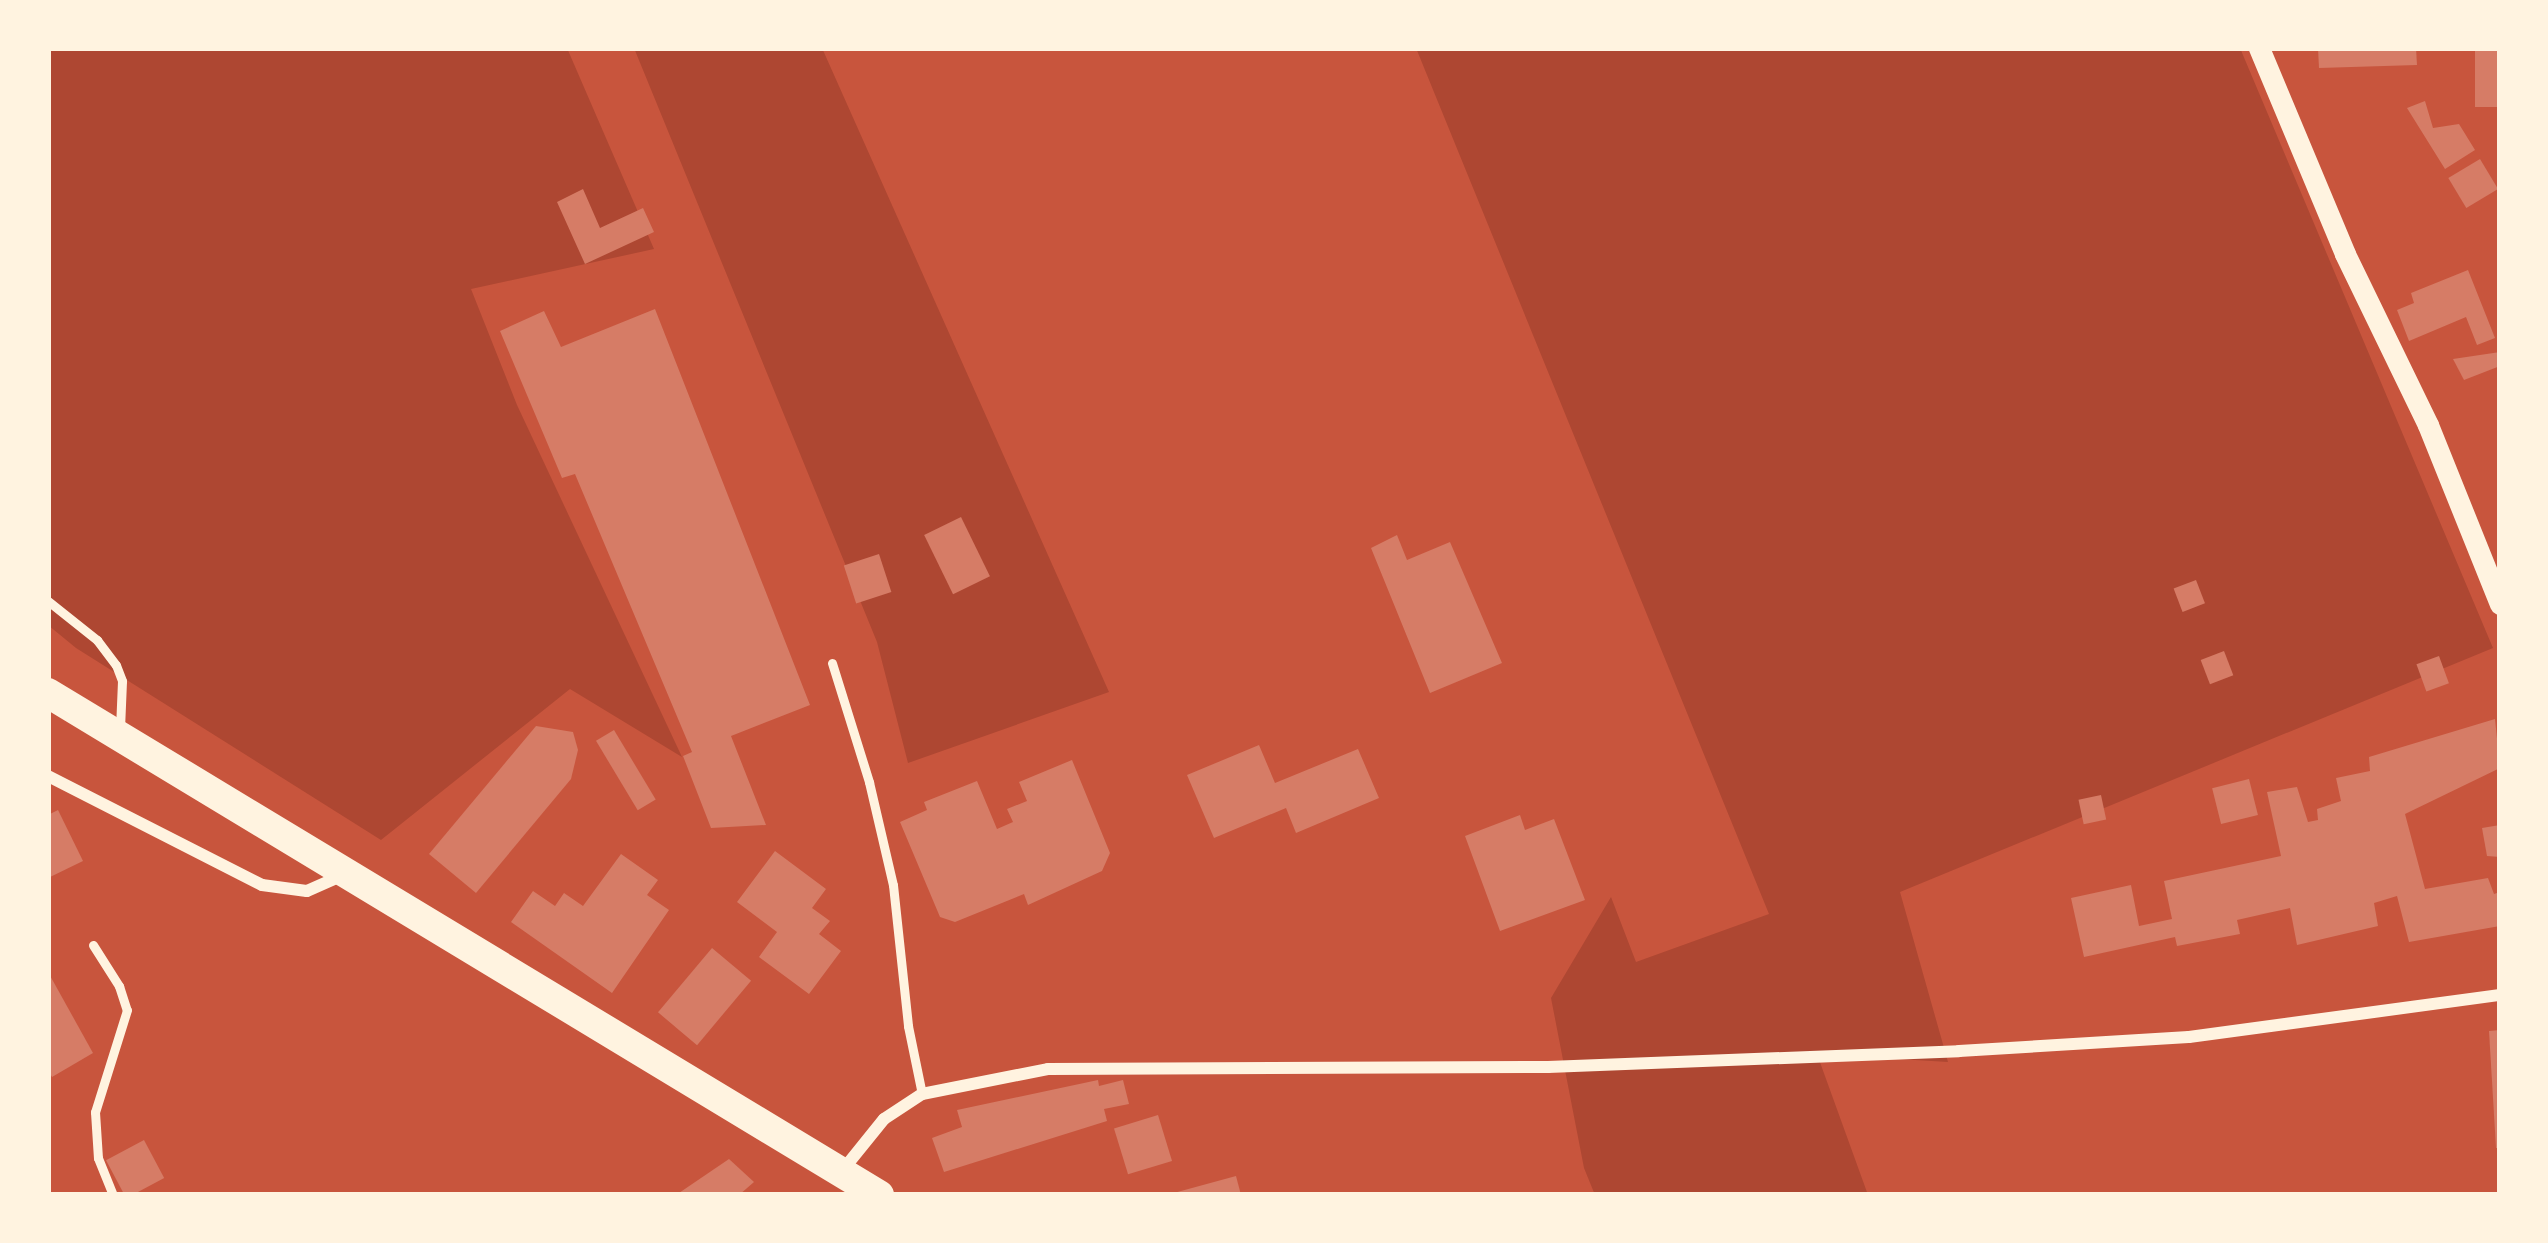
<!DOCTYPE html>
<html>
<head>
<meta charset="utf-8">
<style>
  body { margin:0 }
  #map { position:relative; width:2548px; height:1243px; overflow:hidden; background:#c8553d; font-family:Ubuntu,sans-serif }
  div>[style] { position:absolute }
  .green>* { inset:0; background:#ae4732 }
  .building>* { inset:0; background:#d67c66; transform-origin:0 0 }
  .service>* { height:9px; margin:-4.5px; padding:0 4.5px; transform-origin:4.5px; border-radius:4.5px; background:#fff3e0 }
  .minor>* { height:12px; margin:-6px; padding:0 6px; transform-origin:6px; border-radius:6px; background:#fff3e0 }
  .tertiary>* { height:21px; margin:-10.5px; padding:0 10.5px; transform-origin:10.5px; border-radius:10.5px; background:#fff3e0 }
  .primary>* { height:30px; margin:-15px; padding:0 15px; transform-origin:15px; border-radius:15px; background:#fff3e0 }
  span { translate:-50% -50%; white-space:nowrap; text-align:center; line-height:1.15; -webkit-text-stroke:9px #fff3e0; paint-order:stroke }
  .frame { position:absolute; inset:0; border:51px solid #fff3e0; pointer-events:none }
</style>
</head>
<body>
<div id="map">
  <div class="green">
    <i style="clip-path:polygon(48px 48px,567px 48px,654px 249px,471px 289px,517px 405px,682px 757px,570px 689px,381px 840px,76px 648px,48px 625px)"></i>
    <i style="clip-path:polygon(634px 48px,822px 48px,1109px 692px,908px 763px,877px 642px)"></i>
    <i style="clip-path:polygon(1416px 48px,2240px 48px,2493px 648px,1900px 892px,1948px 1062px,1817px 1054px,1868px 1195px,1595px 1195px,1584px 1168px,1551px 998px,1611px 897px,1636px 962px,1769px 914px)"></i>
  </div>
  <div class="building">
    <i style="clip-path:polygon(2318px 48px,2416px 48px,2417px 65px,2319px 68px)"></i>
    <i style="left:2475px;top:48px;width:25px;height:59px"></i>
    <i style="clip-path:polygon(2425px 101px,2433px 128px,2459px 124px,2475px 150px,2445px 169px,2407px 108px)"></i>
    <i style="left:2480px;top:159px;width:35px;height:37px;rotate:59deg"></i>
    <i style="clip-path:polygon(583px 189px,600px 228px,643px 208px,654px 232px,585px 264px,557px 202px)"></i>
    <i style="clip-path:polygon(2468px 270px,2495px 338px,2477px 345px,2466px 317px,2409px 341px,2397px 310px,2414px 303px,2411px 293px)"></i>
    <i style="clip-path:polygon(655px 309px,810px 705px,731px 736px,766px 825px,711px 828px,683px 756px,692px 752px,575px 474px,562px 478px,500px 331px,544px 311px,561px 347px)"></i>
    <i style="clip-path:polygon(2500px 352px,2500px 366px,2464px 380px,2453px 359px)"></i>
    <i style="left:961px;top:517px;width:66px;height:41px;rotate:64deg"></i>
    <i style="clip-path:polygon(1397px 535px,1407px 560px,1450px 542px,1502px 663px,1430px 693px,1371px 548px)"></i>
    <i style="left:879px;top:554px;width:40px;height:37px;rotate:72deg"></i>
    <i style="left:2196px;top:580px;width:25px;height:24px;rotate:69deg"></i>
    <i style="left:2224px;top:651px;width:26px;height:25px;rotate:69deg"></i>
    <i style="left:2439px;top:656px;width:29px;height:24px;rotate:70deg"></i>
    <i style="clip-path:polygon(2495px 719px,2500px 768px,2405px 814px,2425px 889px,2488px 878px,2494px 894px,2500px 892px,2500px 926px,2409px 942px,2397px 896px,2374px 903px,2378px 926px,2297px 945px,2290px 908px,2237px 920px,2240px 934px,2177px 946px,2175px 937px,2084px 957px,2071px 898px,2131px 885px,2139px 926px,2172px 919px,2164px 881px,2281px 856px,2267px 792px,2297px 787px,2308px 822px,2318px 820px,2317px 809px,2341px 801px,2336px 778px,2370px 771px,2369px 757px)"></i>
    <i style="clip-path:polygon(536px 726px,573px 732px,578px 750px,571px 779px,476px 893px,429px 854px)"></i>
    <i style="left:614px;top:730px;width:81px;height:21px;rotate:59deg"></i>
    <i style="clip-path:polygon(1259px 745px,1275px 783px,1358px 749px,1379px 798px,1296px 833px,1286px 808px,1214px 838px,1187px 775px)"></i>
    <i style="clip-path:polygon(1072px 760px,1110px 853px,1102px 871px,1028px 905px,1024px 894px,955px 922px,940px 917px,900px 822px,927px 810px,924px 802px,977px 781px,997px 829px,1013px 822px,1007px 809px,1027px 801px,1019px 782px)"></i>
    <i style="left:2249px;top:779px;width:37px;height:38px;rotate:76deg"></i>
    <i style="left:2101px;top:795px;width:25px;height:23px;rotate:78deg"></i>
    <i style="clip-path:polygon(58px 810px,83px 861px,48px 878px,48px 815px)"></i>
    <i style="clip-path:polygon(1520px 815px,1525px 830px,1554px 819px,1585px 900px,1500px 931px,1465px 836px)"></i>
    <i style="clip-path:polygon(2500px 825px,2500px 857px,2487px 856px,2482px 828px)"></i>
    <i style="clip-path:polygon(775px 851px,826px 889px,812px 908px,830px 921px,819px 934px,841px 951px,809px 994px,759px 957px,777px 932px,737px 902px)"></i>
    <i style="clip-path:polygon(621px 854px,658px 880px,647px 895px,669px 910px,612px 993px,511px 922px,533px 891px,555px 906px,564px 893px,583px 906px)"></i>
    <i style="left:712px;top:948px;width:51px;height:84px;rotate:40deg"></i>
    <i style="clip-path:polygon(48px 972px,93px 1053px,52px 1077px,48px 1070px)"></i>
    <i style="clip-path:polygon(2500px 1030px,2500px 1148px,2496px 1148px,2489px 1031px)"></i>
    <i style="clip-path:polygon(1098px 1080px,1099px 1086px,1123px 1080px,1129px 1104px,1104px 1109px,1107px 1121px,944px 1172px,932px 1138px,962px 1127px,957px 1110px)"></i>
    <i style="left:1158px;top:1115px;width:48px;height:46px;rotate:73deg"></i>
    <i style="left:144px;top:1140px;width:43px;height:43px;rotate:62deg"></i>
    <i style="clip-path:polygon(729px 1159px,754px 1182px,739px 1195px,676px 1195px)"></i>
    <i style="clip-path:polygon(1236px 1176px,1241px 1195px,1170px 1195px,1170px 1194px)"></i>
  </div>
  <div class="service">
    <i style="left:48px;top:601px;width:63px;rotate:38.5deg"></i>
    <i style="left:97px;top:640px;width:31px;rotate:53deg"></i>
    <i style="left:116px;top:665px;width:17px;rotate:69deg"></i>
    <i style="left:122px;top:681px;width:48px;rotate:92.4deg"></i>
    <i style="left:832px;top:663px;width:125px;rotate:72.7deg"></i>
    <i style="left:869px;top:782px;width:106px;rotate:76.9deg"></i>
    <i style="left:893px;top:885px;width:142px;rotate:83.9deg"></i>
    <i style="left:908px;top:1026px;width:69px;rotate:78.4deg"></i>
    <i style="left:93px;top:945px;width:49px;rotate:57.6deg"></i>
    <i style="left:119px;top:986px;width:25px;rotate:72deg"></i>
    <i style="left:127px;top:1010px;width:107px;rotate:107.4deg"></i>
    <i style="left:95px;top:1112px;width:46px;rotate:86.3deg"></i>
    <i style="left:98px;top:1158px;width:40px;rotate:68deg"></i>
  </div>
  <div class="minor">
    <i style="left:48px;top:776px;width:240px;rotate:27deg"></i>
    <i style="left:262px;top:885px;width:45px;rotate:7.6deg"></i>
    <i style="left:307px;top:891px;width:37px;rotate:-24deg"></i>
    <i style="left:842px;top:1171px;width:67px;rotate:-51.1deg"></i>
    <i style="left:884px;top:1119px;width:45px;rotate:-33.3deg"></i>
    <i style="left:922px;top:1094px;width:128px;rotate:-11.2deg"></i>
    <i style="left:1048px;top:1069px;width:500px;rotate:-0.23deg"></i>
    <i style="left:1548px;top:1067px;width:411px;rotate:-2.2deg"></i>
    <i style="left:1959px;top:1051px;width:230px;rotate:-3.5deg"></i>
    <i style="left:2189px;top:1037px;width:314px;rotate:-7.7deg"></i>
  </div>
  <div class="tertiary">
    <i style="left:2259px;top:48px;width:223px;rotate:67.3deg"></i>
    <i style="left:2345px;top:254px;width:190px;rotate:64.1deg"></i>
    <i style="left:2428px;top:425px;width:193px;rotate:68.1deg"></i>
  </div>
  <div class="primary">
    <i style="left:48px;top:693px;width:971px;rotate:31.14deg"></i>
  </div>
  <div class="frame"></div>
</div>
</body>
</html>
